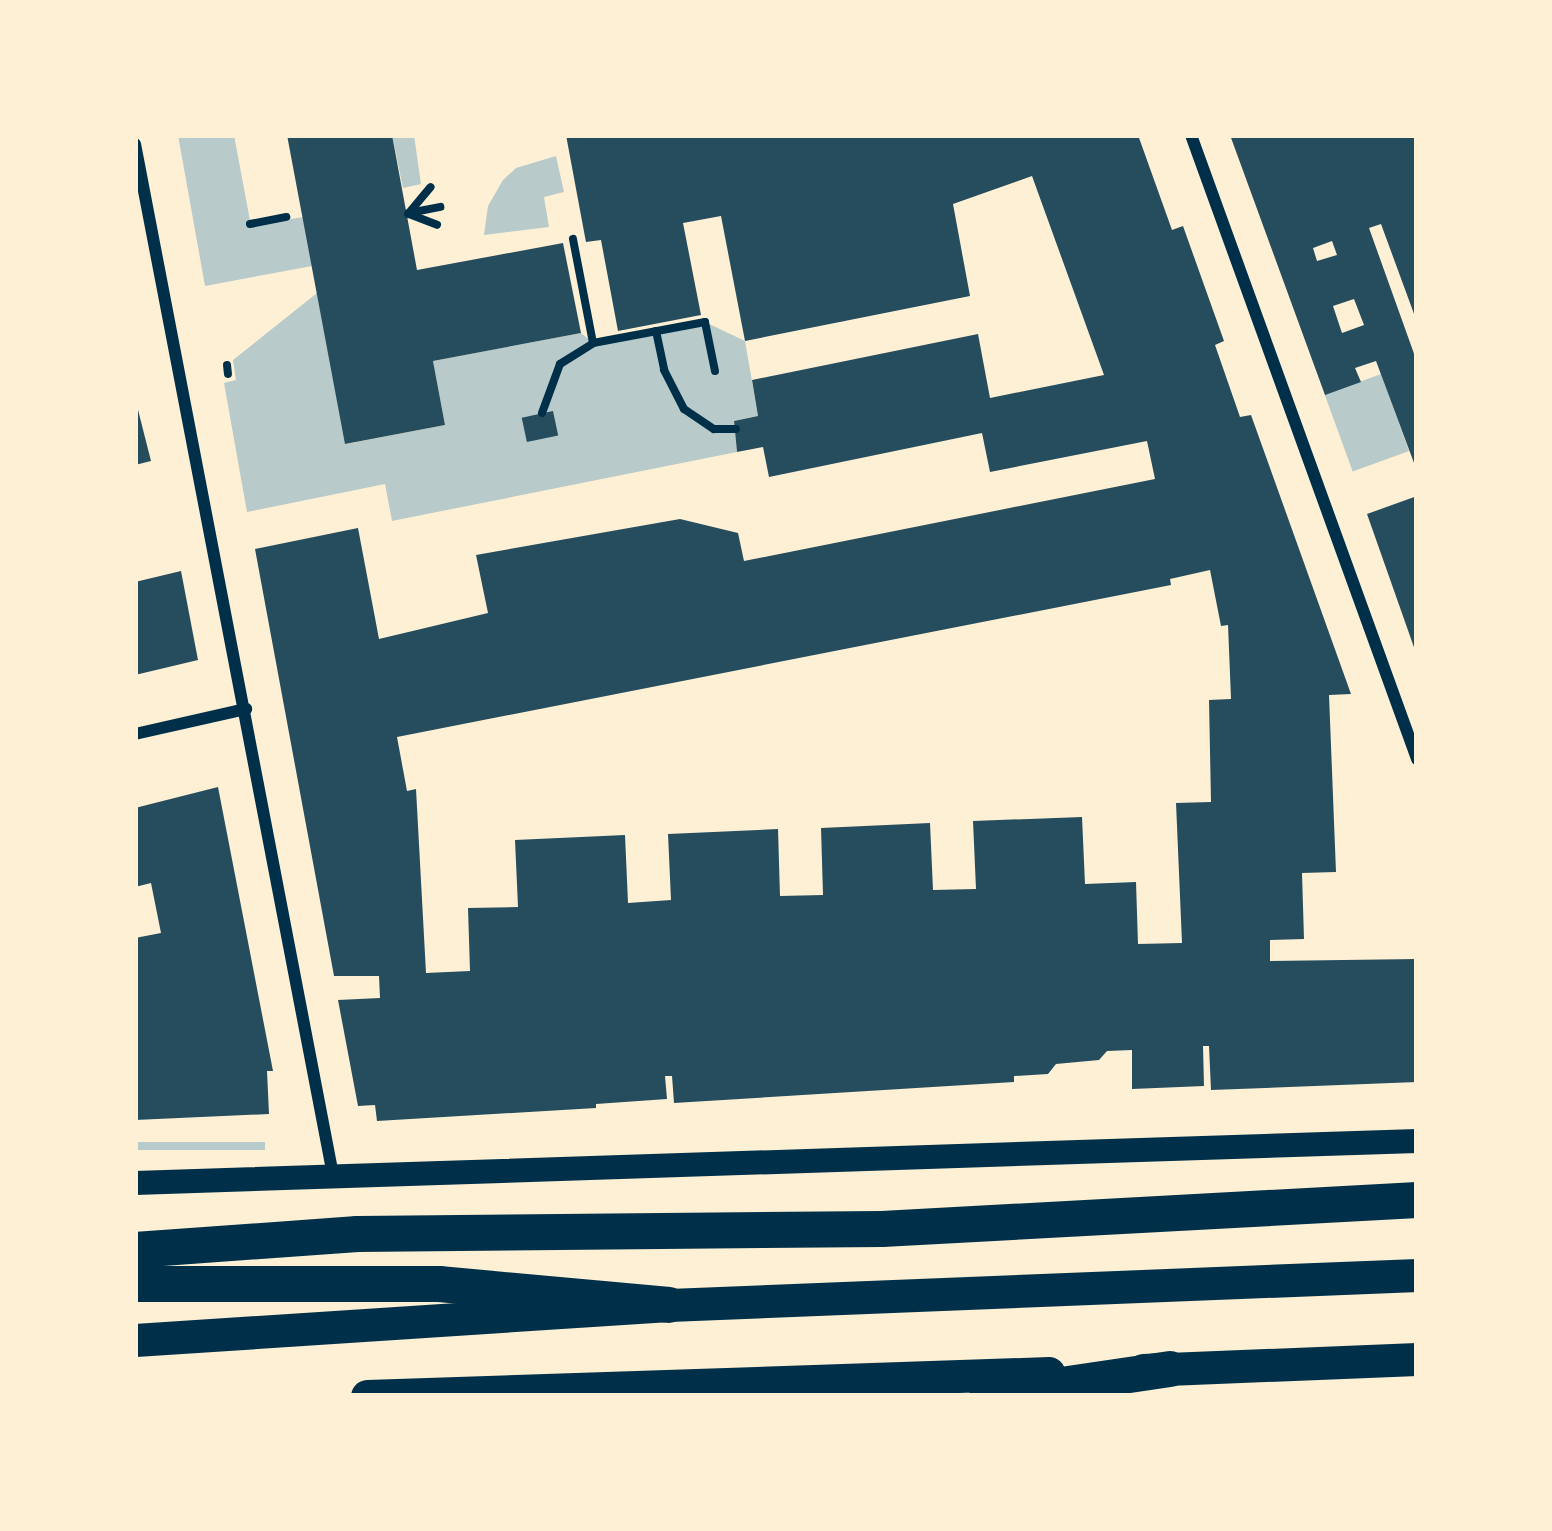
<!DOCTYPE html>
<html>
<head>
<meta charset="utf-8">
<style>
  body { margin:0 }
  #map { position:relative; width:1552px; height:1531px; overflow:hidden; background:#fdf0d5; font-family:Poppins,sans-serif }
  div>[style] { position:absolute }
  .green>* { inset:0; background:#b9caca; transform-origin:0 0 }
  .building>* { inset:0; background:#264d5e; transform-origin:0 0 }
  .path>* { height:8px; margin:-4px; padding:0 4px; transform-origin:4px; border-radius:4px; background:#003049 }
  .minor>* { height:12px; margin:-6px; padding:0 6px; transform-origin:6px; border-radius:6px; background:#003049 }
  .secondary>* { height:24px; margin:-12px; padding:0 12px; transform-origin:12px; border-radius:12px; background:#003049 }
  .trunk>* { height:33px; margin:-16.5px; padding:0 16.5px; transform-origin:16.5px; border-radius:16.5px; background:#003049 }
  .motorway>* { height:36px; margin:-18px; padding:0 18px; transform-origin:18px; border-radius:18px; background:#003049 }
  span { translate:-50% -50%; white-space:nowrap; text-align:center; line-height:1.15; -webkit-text-stroke:12px #fdf0d5; paint-order:stroke }
  .frame { position:absolute; inset:0; border:138px solid #fdf0d5; pointer-events:none }
</style>
</head>
<body>
<div id="map">
  <div class="green">
    <i style="clip-path:polygon(178px 135px,234px 135px,251px 226px,303px 217px,312px 266px,205px 286px)"></i>
    <i style="clip-path:polygon(392px 135px,414px 135px,421px 184px,403px 188px)"></i>
    <i style="clip-path:polygon(556px 156px,564px 192px,544px 197px,549px 227px,484px 235px,488px 206px,503px 180px,516px 168px)"></i>
    <i style="clip-path:polygon(317px 293px,346px 444px,445px 425px,433px 361px,581px 333px,593px 343px,705px 322px,745px 341px,758px 416px,734px 421px,737px 452px,392px 521px,385px 484px,247px 512px,224px 383px,236px 380px,233px 360px)"></i>
    <i style="left:1381px;top:374px;width:82px;height:60px;rotate:70deg"></i>
    <i style="left:265px;top:1142px;width:8px;height:130px;rotate:90deg"></i>
  </div>
  <div class="building">
    <i style="clip-path:polygon(287px 135px,392px 135px,417px 270px,563px 243px,581px 333px,433px 361px,445px 425px,345px 444px)"></i>
    <i style="clip-path:polygon(evenodd,566px 135px,1138px 135px,1172px 230px,1183px 226px,1224px 341px,1215px 345px,1240px 417px,1251px 415px,1351px 694px,1329px 695px,1336px 872px,1302px 873px,1304px 939px,1270px 940px,1270px 961px,1417px 959px,1417px 1082px,1211px 1090px,1209px 1046px,1203px 1046px,1204px 1086px,1132px 1089px,1132px 1050px,1107px 1051px,1099px 1060px,1056px 1064px,1048px 1074px,1014px 1076px,1014px 1082px,674px 1103px,672px 1076px,665px 1076px,667px 1099px,596px 1104px,596px 1108px,377px 1121px,375px 1105px,358px 1106px,338px 1000px,380px 998px,379px 976px,334px 976px,255px 549px,358px 528px,379px 639px,488px 613px,476px 555px,680px 519px,738px 533px,744px 561px,1155px 479px,1147px 441px,990px 472px,982px 433px,769px 477px,763px 447px,737px 452px,734px 421px,758px 416px,752px 380px,978px 334px,990px 398px,1104px 375px,1032px 176px,953px 204px,970px 296px,745px 341px,721px 216px,683px 223px,701px 315px,618px 331px,601px 240px,586px 242px,585px 237px,566px 135px,1210px 570px,1221px 626px,1228px 625px,1231px 699px,1209px 700px,1211px 802px,1176px 803px,1182px 943px,1138px 944px,1136px 882px,1085px 884px,1082px 817px,973px 821px,976px 889px,933px 890px,930px 823px,821px 828px,823px 895px,780px 896px,778px 829px,668px 834px,671px 900px,628px 903px,625px 835px,515px 840px,518px 907px,468px 908px,470px 971px,426px 973px,416px 789px,407px 791px,397px 737px,1171px 585px,1170px 579px,1210px 570px)"></i>
    <i style="clip-path:polygon(evenodd,1230px 135px,1417px 135px,1417px 322px,1381px 224px,1369px 228px,1417px 362px,1417px 471px,1376px 361px,1355px 368px,1361px 382px,1325px 395px,1230px 135px,1332px 241px,1337px 255px,1317px 261px,1313px 248px,1332px 241px,1230px 135px,1354px 299px,1364px 325px,1342px 333px,1333px 306px,1354px 299px)"></i>
    <i style="clip-path:polygon(135px 398px,151px 461px,135px 465px)"></i>
    <i style="left:553px;top:411px;width:25px;height:32px;rotate:78deg"></i>
    <i style="clip-path:polygon(1417px 496px,1417px 653px,1416px 653px,1367px 514px)"></i>
    <i style="clip-path:polygon(181px 571px,198px 660px,135px 675px,135px 582px)"></i>
    <i style="clip-path:polygon(218px 787px,273px 1071px,267px 1071px,269px 1114px,135px 1120px,135px 938px,161px 933px,151px 883px,135px 887px,135px 808px)"></i>
  </div>
  <div class="path">
    <i style="left:409px;top:213px;width:32px;rotate:-11deg"></i>
    <i style="left:408px;top:214px;width:35px;rotate:-50deg"></i>
    <i style="left:409px;top:214px;width:30px;rotate:21deg"></i>
    <i style="left:250px;top:224px;width:37px;rotate:-11deg"></i>
    <i style="left:656px;top:331px;width:40px;rotate:78deg"></i>
    <i style="left:664px;top:370px;width:44px;rotate:62.9deg"></i>
    <i style="left:684px;top:409px;width:36px;rotate:34deg"></i>
    <i style="left:714px;top:429px;width:22px"></i>
    <i style="left:593px;top:343px;width:114px;rotate:-10.6deg"></i>
    <i style="left:705px;top:322px;width:50px;rotate:78.5deg"></i>
    <i style="left:227px;top:365px;width:9px;rotate:84deg"></i>
    <i style="left:542px;top:413px;width:52px;rotate:-69.8deg"></i>
    <i style="left:560px;top:364px;width:39px;rotate:-32deg"></i>
    <i style="left:593px;top:343px;width:106px;rotate:-100.9deg"></i>
  </div>
  <div class="minor">
    <i style="left:1191px;top:135px;width:664px;rotate:70.09deg"></i>
    <i style="left:135px;top:144px;width:1050px;rotate:79.13deg"></i>
    <i style="left:135px;top:734px;width:114px;rotate:-12.7deg"></i>
  </div>
  <div class="secondary">
    <i style="left:135px;top:1183px;width:1283px;rotate:-1.88deg"></i>
  </div>
  <div class="trunk">
    <i style="left:135px;top:1340px;width:535px;rotate:-3.75deg"></i>
    <i style="left:669px;top:1305px;width:749px;rotate:-2.3deg"></i>
    <i style="left:1143px;top:1370px;width:274px;rotate:-2.3deg"></i>
    <i style="left:367px;top:1396px;width:682px;rotate:-1.93deg"></i>
  </div>
  <div class="motorway">
    <i style="left:135px;top:1250px;width:223px;rotate:-4.1deg"></i>
    <i style="left:357px;top:1234px;width:525px;rotate:-0.55deg"></i>
    <i style="left:882px;top:1229px;width:536px;rotate:-3.1deg"></i>
    <i style="left:135px;top:1284px;width:304px"></i>
    <i style="left:439px;top:1284px;width:231px;rotate:5.2deg"></i>
    <i style="left:987px;top:1396px;width:185px;rotate:-8.4deg"></i>
  </div>
  <div class="frame"></div>
</div>
</body>
</html>
